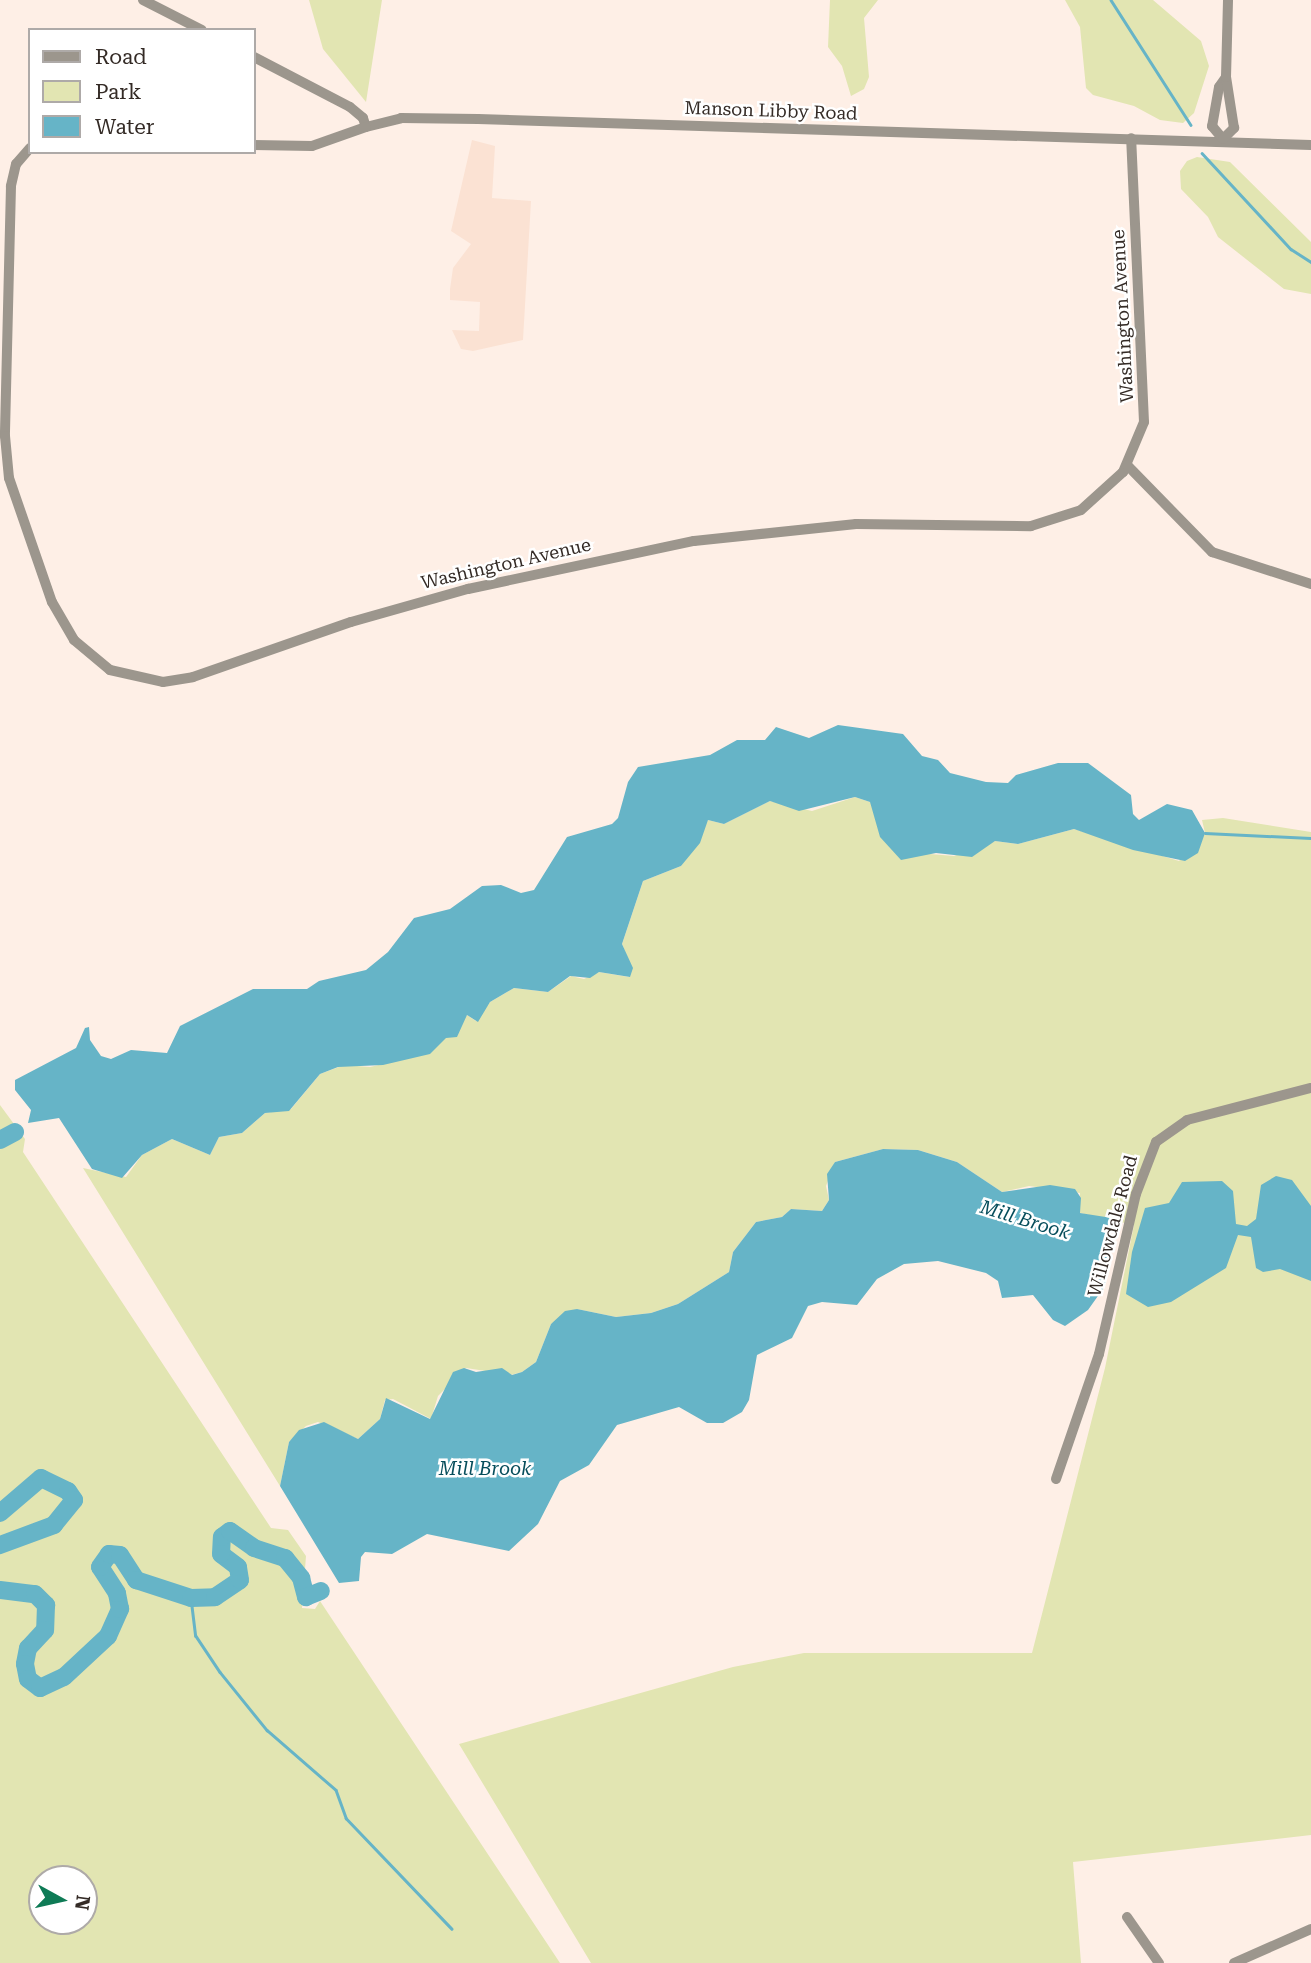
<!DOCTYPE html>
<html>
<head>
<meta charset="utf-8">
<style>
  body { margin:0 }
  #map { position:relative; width:1311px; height:1963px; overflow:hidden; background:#feefe6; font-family:"Roboto Serif",serif }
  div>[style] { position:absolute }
  .built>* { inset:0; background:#fbe2d3 }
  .green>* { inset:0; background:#e2e5b2 }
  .water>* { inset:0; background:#66b4c7 }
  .stream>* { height:2.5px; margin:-1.25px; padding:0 1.25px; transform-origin:1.25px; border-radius:1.25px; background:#66b4c7 }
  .river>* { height:18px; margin:-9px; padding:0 9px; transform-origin:9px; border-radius:9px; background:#66b4c7 }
  .minor>* { height:10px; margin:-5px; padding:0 5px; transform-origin:5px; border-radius:5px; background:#9c968d }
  span { translate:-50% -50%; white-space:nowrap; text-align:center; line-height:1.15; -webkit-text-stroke:5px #fff; paint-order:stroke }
  .street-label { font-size:18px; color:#342b26 }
  .water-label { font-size:19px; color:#074e5c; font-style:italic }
  .legend { position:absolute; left:28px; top:28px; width:228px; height:126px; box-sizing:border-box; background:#fff; border:2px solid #aeaaa8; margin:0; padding:9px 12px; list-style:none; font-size:21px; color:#342b26 }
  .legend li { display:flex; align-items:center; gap:14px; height:35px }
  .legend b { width:35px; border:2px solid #aeaaa8 }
  .north { position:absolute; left:28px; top:1865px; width:70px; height:70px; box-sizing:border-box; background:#fff; border:2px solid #aeaaa8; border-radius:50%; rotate:98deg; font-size:19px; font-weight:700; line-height:28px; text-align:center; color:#342b26 }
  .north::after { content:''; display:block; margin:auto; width:24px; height:32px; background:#0f7b56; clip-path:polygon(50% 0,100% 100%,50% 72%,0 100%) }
</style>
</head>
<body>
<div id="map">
  <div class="built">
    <i style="clip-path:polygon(472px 140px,495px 146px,492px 198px,531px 201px,523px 340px,473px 351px,461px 349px,452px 330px,479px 331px,480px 302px,450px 300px,450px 289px,453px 268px,471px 244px,451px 231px)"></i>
  </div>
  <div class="green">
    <i style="clip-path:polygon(309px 0,382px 0,366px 102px,323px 49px)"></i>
    <i style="clip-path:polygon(830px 0,878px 0,864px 18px,869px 77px,864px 89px,851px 96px,842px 66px,828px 47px)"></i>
    <i style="clip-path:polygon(1065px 0,1153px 0,1201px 41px,1209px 66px,1194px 113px,1183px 123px,1160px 120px,1134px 106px,1093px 95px,1086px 88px,1080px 27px)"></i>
    <i style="clip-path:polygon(1197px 157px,1230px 162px,1311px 242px,1311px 294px,1284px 289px,1218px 237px,1208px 217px,1181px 189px,1180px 171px,1187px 161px)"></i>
    <i style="clip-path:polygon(855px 797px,870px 802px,930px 854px,954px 856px,995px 841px,1018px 844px,1074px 829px,1179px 861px,1205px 833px,1202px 820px,1223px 818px,1311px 832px,1311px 1835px,1073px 1862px,1081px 1963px,591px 1963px,459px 1744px,733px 1667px,804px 1653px,1032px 1653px,1105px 1368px,1134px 1225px,1080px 1213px,1080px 1193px,1029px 1186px,1002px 1192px,957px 1162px,918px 1150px,883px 1149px,835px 1162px,826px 1186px,829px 1200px,822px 1211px,791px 1209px,782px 1217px,756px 1222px,733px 1252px,729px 1272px,678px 1304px,651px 1313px,616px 1317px,577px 1309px,551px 1324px,536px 1362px,522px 1372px,511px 1375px,466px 1368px,438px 1396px,431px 1419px,393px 1399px,385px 1400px,380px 1419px,358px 1439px,318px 1422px,306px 1426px,289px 1442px,280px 1486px,83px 1168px,126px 1177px,142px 1155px,172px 1139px,210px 1155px,219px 1137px,242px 1133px,265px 1113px,291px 1109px,320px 1074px,344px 1065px,370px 1067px,430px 1053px,467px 1015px,476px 1021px,490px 1002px,514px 988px,548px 992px,571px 976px,584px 979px,599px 972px,629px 977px,630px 964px,622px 944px,643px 881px,681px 866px,708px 820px,724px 824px,770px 801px,812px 811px)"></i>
    <i style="clip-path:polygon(evenodd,0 1105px,25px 1139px,23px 1152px,271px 1528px,288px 1530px,306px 1556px,302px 1608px,315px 1609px,320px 1601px,560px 1963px,0 1963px,0 1105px,42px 1879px,84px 1879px,84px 1921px,42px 1921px,42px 1879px)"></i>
  </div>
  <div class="water">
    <i style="clip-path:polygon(838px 725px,903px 734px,922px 756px,938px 760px,950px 773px,986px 782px,1008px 783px,1016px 775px,1058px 763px,1088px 763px,1131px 795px,1133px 814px,1139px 820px,1167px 804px,1192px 810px,1205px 833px,1198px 853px,1185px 861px,1133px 850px,1074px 829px,1018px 844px,995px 841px,972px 857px,936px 853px,901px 860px,880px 837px,870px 802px,855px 797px,799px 811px,770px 801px,724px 824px,708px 820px,700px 843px,681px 866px,643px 881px,622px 944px,633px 968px,630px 977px,599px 972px,590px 978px,570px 976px,548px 992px,514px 988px,490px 1002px,478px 1022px,467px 1015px,457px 1037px,446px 1038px,430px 1054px,383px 1065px,338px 1067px,320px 1074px,289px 1111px,265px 1113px,242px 1133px,219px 1137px,210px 1155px,172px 1139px,142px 1155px,122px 1178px,92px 1169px,59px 1118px,28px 1123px,31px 1110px,15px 1090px,15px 1080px,76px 1048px,85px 1028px,89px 1027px,90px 1040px,101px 1056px,111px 1059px,131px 1050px,167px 1053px,180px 1026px,253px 989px,307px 989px,319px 981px,366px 970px,388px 952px,414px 918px,450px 909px,482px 886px,501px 885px,521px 893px,534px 890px,567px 837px,612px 824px,618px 818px,628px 782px,638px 767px,710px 755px,737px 740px,765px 740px,776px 727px,809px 738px)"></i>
    <i style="clip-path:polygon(883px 1149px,918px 1150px,957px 1162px,1002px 1192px,1050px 1185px,1075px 1189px,1081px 1198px,1080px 1213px,1112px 1218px,1105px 1286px,1088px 1310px,1065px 1326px,1053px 1320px,1033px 1295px,1002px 1298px,998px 1281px,986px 1273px,938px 1261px,904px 1264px,877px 1279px,857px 1305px,822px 1302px,808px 1306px,792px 1338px,757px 1355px,749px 1400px,742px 1412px,723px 1423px,707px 1423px,679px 1407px,617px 1425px,589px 1465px,560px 1481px,538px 1524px,509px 1551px,427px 1534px,392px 1554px,365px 1552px,361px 1557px,359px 1581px,339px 1583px,280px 1486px,289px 1442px,299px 1430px,324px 1422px,358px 1439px,380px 1419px,386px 1398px,430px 1419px,453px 1372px,464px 1368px,476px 1372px,502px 1368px,512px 1375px,522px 1372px,536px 1362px,551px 1324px,565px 1311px,577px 1309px,616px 1317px,651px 1313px,678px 1304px,729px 1272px,733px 1252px,756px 1222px,782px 1217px,791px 1209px,822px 1211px,829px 1200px,827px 1174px,835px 1162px)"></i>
    <i style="clip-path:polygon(1276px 1176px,1292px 1180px,1311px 1206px,1311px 1281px,1280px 1269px,1263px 1272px,1256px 1268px,1251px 1237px,1238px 1235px,1226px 1268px,1171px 1302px,1148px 1307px,1126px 1294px,1132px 1252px,1145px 1208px,1169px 1203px,1182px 1182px,1222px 1181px,1233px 1191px,1236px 1224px,1247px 1226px,1256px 1219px,1261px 1185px)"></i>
  </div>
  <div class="stream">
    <i style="left:1111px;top:0;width:148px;rotate:57.4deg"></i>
    <i style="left:1202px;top:153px;width:131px;rotate:47.2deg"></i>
    <i style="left:1291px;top:249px;width:24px;rotate:33deg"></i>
    <i style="left:1205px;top:833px;width:106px;rotate:2.7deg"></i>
    <i style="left:191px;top:1598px;width:38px;rotate:83deg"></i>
    <i style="left:196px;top:1636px;width:43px;rotate:56.3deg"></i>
    <i style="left:220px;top:1672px;width:75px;rotate:51deg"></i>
    <i style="left:267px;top:1730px;width:91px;rotate:41deg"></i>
    <i style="left:336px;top:1790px;width:30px;rotate:70deg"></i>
    <i style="left:346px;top:1818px;width:153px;rotate:46.3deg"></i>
  </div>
  <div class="river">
    <i style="left:0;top:1140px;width:17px;rotate:-28deg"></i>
    <i style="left:0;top:1513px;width:54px;rotate:-40.5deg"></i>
    <i style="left:41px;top:1478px;width:30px;rotate:26deg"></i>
    <i style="left:68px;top:1491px;width:11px;rotate:56deg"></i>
    <i style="left:74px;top:1500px;width:32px;rotate:129deg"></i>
    <i style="left:54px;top:1525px;width:58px;rotate:159.7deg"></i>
    <i style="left:0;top:1590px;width:35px;rotate:7deg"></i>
    <i style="left:35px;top:1594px;width:16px;rotate:45deg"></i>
    <i style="left:46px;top:1605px;width:25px;rotate:92deg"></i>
    <i style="left:45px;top:1630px;width:25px;rotate:133deg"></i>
    <i style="left:28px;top:1648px;width:16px;rotate:101deg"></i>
    <i style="left:25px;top:1664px;width:15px;rotate:79deg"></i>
    <i style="left:28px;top:1679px;width:15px;rotate:37deg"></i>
    <i style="left:40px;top:1688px;width:26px;rotate:-25deg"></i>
    <i style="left:64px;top:1677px;width:60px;rotate:-43deg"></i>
    <i style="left:108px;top:1636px;width:30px;rotate:-66deg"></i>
    <i style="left:120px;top:1609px;width:16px;rotate:-101deg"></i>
    <i style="left:117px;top:1593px;width:31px;rotate:-123deg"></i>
    <i style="left:100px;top:1567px;width:16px;rotate:-55deg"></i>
    <i style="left:109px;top:1554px;width:11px;rotate:5deg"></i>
    <i style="left:120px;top:1555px;width:30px;rotate:57deg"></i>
    <i style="left:136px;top:1580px;width:58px;rotate:18.1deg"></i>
    <i style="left:191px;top:1598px;width:24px;rotate:-2deg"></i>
    <i style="left:215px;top:1597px;width:30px;rotate:-34deg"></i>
    <i style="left:240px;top:1580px;width:13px;rotate:-99deg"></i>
    <i style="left:238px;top:1567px;width:21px;rotate:-143deg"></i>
    <i style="left:221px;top:1554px;width:17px;rotate:-87deg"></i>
    <i style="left:222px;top:1537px;width:10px;rotate:-37deg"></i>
    <i style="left:230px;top:1531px;width:29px;rotate:35deg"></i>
    <i style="left:254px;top:1548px;width:33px;rotate:18deg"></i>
    <i style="left:285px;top:1558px;width:26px;rotate:51deg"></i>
    <i style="left:301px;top:1578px;width:20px;rotate:75deg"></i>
    <i style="left:306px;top:1597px;width:16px;rotate:-22deg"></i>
  </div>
  <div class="minor">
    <i style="left:143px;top:0;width:66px;rotate:27deg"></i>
    <i style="left:254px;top:57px;width:108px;rotate:27.5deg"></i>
    <i style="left:350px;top:107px;width:17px;rotate:40deg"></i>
    <i style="left:363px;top:118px;width:9px;rotate:72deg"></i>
    <i style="left:366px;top:127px;width:36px;rotate:-14deg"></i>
    <i style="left:401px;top:118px;width:77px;rotate:0.7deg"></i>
    <i style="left:478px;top:119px;width:833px;rotate:1.79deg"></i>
    <i style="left:1226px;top:77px;width:12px;rotate:125deg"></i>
    <i style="left:1219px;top:87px;width:40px;rotate:100deg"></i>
    <i style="left:1212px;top:126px;width:17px;rotate:50deg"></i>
    <i style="left:1223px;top:139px;width:16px;rotate:-45deg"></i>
    <i style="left:1234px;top:128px;width:52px;rotate:-98.9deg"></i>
    <i style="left:1226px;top:77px;width:77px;rotate:-88.5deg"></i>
    <i style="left:254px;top:145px;width:58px;rotate:1deg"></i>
    <i style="left:312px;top:146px;width:57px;rotate:-19.4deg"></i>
    <i style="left:30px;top:148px;width:21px;rotate:131deg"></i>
    <i style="left:16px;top:164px;width:23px;rotate:103deg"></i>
    <i style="left:11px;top:186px;width:250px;rotate:91.4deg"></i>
    <i style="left:5px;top:436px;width:42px;rotate:84.6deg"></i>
    <i style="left:9px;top:478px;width:131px;rotate:70.9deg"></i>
    <i style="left:52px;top:602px;width:44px;rotate:59.9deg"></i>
    <i style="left:74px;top:640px;width:47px;rotate:39.8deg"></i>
    <i style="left:110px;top:670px;width:54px;rotate:12.8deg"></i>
    <i style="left:163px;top:682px;width:30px;rotate:-9deg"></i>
    <i style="left:193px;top:677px;width:167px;rotate:-19.2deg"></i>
    <i style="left:351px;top:622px;width:122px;rotate:-15.8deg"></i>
    <i style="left:468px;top:589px;width:231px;rotate:-12deg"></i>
    <i style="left:694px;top:541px;width:163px;rotate:-6deg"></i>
    <i style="left:856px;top:524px;width:175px;rotate:0.7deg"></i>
    <i style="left:1031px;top:526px;width:52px;rotate:-17.7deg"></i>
    <i style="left:1081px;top:510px;width:57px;rotate:-42.1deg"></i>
    <i style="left:1123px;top:472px;width:54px;rotate:-67.2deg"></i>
    <i style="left:1144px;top:422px;width:284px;rotate:-92.6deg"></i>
    <i style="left:1127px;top:465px;width:122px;rotate:45.7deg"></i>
    <i style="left:1212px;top:552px;width:104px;rotate:17.9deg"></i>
    <i style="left:1056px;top:1479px;width:132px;rotate:-71deg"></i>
    <i style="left:1099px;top:1354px;width:164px;rotate:-77deg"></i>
    <i style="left:1136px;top:1194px;width:56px;rotate:-69deg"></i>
    <i style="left:1156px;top:1142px;width:38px;rotate:-35deg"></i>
    <i style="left:1187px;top:1120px;width:128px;rotate:-14.5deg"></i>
    <i style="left:1127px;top:1917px;width:56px;rotate:55.2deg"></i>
    <i style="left:1234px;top:1963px;width:84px;rotate:-23.8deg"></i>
  </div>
  <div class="street-label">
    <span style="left:771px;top:111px;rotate:2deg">Manson Libby Road</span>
    <span style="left:1123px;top:316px;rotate:-93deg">Washington Avenue</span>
    <span style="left:506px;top:564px;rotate:-13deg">Washington Avenue</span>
    <span style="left:1113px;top:1226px;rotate:-75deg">Willowdale Road</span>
  </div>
  <div class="water-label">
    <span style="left:1025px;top:1220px;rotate:17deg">Mill Brook</span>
    <span style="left:485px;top:1469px">Mill Brook</span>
  </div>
  <ul class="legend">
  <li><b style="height:9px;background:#9c968d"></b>Road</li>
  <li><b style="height:19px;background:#e2e5b2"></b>Park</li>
  <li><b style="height:19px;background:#66b4c7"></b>Water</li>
  </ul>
  <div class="north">N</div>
</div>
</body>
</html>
